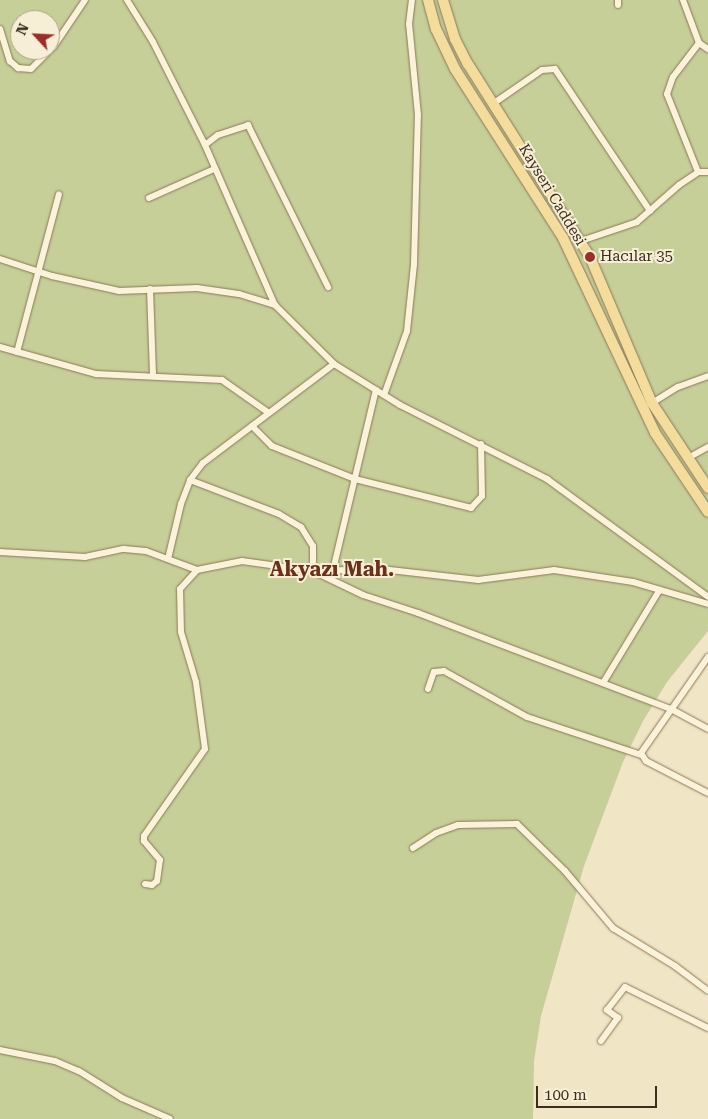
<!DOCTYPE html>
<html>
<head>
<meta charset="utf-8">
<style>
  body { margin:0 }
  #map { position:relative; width:708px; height:1119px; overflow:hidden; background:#f0e5c5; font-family:"Roboto Serif",serif }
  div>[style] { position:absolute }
  .green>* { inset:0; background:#c6cf98 }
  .roads { filter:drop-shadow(0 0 1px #8c775a) drop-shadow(0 0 1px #8c775a) }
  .minor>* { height:6px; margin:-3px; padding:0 3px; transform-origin:3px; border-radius:3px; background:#faf2d9 }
  .primary>* { height:10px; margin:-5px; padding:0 5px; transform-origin:5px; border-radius:5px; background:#f4dc9c }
  .dots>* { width:14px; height:14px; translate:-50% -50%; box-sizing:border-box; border:2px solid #f7efd5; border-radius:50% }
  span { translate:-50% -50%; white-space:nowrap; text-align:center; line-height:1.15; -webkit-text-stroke:4px #f7efd5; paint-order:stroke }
  .street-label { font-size:15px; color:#3c2e1f }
  .poi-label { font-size:15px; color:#3c2e1f }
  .left { translate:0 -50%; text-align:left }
  .district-label { font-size:20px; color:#6a301c; font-weight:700 }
  .north { position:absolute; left:10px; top:10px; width:50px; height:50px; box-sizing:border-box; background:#f7efd5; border:1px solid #aca28c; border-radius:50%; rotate:295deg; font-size:14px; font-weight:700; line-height:20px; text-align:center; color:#3c2e1f }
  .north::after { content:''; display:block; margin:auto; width:18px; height:22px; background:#9e2c27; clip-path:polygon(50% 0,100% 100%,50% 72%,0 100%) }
  .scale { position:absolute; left:536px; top:1086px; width:121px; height:22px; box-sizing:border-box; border:2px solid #3c2e1f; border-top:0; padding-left:6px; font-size:15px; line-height:18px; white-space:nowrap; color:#3c2e1f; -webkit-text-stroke:4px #f7efd5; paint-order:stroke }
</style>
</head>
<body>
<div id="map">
  <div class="green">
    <i style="clip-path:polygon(evenodd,0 0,708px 0,708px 631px,667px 682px,643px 721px,623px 762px,584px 866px,541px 1016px,534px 1061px,533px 1119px,0 1119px,0 0,20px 20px,50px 20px,50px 50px,20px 50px,20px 20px)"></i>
  </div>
  <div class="roads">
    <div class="minor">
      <i style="left:127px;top:0;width:49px;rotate:58.2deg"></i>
      <i style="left:153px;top:42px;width:115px;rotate:63.2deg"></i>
      <i style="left:205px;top:145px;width:175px;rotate:66.4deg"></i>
      <i style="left:275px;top:305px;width:83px;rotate:45deg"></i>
      <i style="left:334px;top:364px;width:78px;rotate:31.8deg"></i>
      <i style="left:400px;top:405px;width:165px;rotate:26.7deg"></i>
      <i style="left:547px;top:479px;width:200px;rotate:36.2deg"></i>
      <i style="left:683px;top:0;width:46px;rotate:69.6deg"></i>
      <i style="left:699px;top:43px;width:11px;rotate:34deg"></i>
      <i style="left:618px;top:5px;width:5px;rotate:-90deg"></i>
      <i style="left:0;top:29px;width:34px;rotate:73deg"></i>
      <i style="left:10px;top:61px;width:11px;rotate:41deg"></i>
      <i style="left:18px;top:68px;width:13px;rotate:4deg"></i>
      <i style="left:31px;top:69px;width:33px;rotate:-45deg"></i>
      <i style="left:54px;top:46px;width:55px;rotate:-56deg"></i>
      <i style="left:494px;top:103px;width:58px;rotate:-34.5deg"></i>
      <i style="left:542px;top:70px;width:13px;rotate:-4deg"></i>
      <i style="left:555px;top:69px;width:171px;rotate:56.2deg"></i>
      <i style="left:205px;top:145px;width:16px;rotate:-38deg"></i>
      <i style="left:218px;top:135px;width:32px;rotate:-18deg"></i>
      <i style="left:248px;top:125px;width:181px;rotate:63.7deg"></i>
      <i style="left:698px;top:172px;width:84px;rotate:-111.7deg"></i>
      <i style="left:667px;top:94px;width:18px;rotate:-71deg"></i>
      <i style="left:673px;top:77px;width:43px;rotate:-52.6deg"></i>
      <i style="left:149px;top:198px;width:71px;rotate:-24deg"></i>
      <i style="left:581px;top:241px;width:59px;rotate:-18.7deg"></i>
      <i style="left:637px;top:222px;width:56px;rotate:-41.4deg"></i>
      <i style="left:679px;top:185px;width:23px;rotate:-34deg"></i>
      <i style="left:698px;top:172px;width:10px"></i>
      <i style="left:0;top:259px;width:55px;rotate:18.1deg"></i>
      <i style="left:52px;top:276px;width:69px;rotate:12.6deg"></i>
      <i style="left:119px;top:291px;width:78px;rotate:-2.2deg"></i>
      <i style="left:197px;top:288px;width:42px;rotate:8.1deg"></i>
      <i style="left:239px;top:294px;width:38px;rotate:17deg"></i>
      <i style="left:150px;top:289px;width:87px;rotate:88deg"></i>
      <i style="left:0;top:347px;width:100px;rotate:15.7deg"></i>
      <i style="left:96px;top:374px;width:126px;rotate:2.7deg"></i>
      <i style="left:222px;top:380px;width:57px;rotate:35.1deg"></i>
      <i style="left:17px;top:352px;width:163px;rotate:-75.1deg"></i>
      <i style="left:384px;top:395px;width:68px;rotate:-70.2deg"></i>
      <i style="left:407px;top:331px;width:67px;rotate:-84deg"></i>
      <i style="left:414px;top:264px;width:149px;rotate:-88.5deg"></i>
      <i style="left:418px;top:115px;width:91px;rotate:-95.6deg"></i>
      <i style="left:409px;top:24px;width:24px;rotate:-83deg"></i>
      <i style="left:652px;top:403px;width:31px;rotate:-32deg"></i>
      <i style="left:678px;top:387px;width:32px;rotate:-20deg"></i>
      <i style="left:252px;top:426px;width:28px;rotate:45deg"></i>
      <i style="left:272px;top:446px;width:89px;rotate:21.7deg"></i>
      <i style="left:355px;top:479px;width:120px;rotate:14deg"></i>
      <i style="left:471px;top:508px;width:16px;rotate:-47deg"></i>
      <i style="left:482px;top:496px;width:52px;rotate:-91.1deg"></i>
      <i style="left:688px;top:458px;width:23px;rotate:-29deg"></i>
      <i style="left:190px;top:480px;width:95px;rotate:20.9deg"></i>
      <i style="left:279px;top:514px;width:26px;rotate:31deg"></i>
      <i style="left:301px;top:527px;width:22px;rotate:58deg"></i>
      <i style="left:313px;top:546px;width:25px;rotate:90deg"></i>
      <i style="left:313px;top:571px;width:55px;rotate:25.6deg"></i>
      <i style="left:363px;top:595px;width:58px;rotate:18.1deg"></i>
      <i style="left:418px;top:613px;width:271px;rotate:20.8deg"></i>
      <i style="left:671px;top:709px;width:42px;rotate:28.4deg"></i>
      <i style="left:0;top:552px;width:85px;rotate:3.4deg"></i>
      <i style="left:85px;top:557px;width:40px;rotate:-12deg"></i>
      <i style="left:124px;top:549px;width:22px;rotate:5deg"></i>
      <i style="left:146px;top:551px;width:54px;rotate:20.4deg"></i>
      <i style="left:168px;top:559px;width:57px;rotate:-76.7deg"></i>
      <i style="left:181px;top:504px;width:26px;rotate:-69deg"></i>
      <i style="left:190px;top:480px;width:21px;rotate:-53deg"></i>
      <i style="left:203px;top:463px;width:164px;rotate:-37.1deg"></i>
      <i style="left:333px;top:570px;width:185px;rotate:-76.6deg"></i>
      <i style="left:708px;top:657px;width:117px;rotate:124.9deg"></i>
      <i style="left:641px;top:753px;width:9px;rotate:58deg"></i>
      <i style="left:646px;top:761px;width:70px;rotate:27.3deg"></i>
      <i style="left:603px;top:683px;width:108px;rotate:-58.7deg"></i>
      <i style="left:428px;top:689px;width:18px;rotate:-71deg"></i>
      <i style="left:434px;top:672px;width:10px;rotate:-6deg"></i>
      <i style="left:444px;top:671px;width:95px;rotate:29deg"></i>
      <i style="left:527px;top:717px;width:120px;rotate:18.4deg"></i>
      <i style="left:413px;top:848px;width:27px;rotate:-33deg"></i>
      <i style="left:436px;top:833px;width:23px;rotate:-20deg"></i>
      <i style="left:458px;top:825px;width:59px;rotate:-1deg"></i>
      <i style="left:517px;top:824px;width:67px;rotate:44.4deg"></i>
      <i style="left:565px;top:871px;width:75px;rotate:49.9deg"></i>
      <i style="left:613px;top:928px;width:73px;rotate:31.5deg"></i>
      <i style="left:675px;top:966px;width:41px;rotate:37.1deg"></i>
      <i style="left:145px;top:884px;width:7px;rotate:8deg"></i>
      <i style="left:152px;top:885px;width:6px;rotate:-39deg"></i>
      <i style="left:157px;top:881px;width:21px;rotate:-82deg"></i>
      <i style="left:160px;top:860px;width:25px;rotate:-130deg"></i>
      <i style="left:144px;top:841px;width:5px;rotate:-90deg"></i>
      <i style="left:144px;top:836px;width:106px;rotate:-55deg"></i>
      <i style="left:205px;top:749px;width:68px;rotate:-97.7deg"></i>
      <i style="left:196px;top:682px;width:52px;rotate:-106.7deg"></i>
      <i style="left:181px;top:632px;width:43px;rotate:-91.3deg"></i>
      <i style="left:180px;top:589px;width:25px;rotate:-48deg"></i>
      <i style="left:197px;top:570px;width:46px;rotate:-11.3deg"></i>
      <i style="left:242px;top:561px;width:72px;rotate:8deg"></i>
      <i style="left:313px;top:571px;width:68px;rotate:-1.7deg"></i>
      <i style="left:381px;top:569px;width:98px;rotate:6.5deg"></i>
      <i style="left:478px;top:580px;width:77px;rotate:-7.5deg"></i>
      <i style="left:554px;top:570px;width:80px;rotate:8.6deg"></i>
      <i style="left:633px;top:582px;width:78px;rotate:16.3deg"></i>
      <i style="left:601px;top:1041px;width:29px;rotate:-54deg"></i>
      <i style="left:618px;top:1018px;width:14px;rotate:-144deg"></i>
      <i style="left:607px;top:1010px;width:29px;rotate:-52deg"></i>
      <i style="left:625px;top:987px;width:93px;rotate:26.3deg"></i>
      <i style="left:0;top:1050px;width:56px;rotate:11.3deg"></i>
      <i style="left:55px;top:1061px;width:26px;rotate:23deg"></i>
      <i style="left:79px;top:1071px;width:51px;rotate:32.1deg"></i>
      <i style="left:122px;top:1098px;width:52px;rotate:23.6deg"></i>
    </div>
    <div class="primary">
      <i style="left:428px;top:0;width:30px;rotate:75deg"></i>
      <i style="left:436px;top:29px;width:44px;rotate:64.6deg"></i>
      <i style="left:455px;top:69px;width:201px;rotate:57.4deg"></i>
      <i style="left:563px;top:238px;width:216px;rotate:64.7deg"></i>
      <i style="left:655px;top:433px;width:95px;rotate:56.1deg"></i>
      <i style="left:443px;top:0;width:41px;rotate:72.9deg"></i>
      <i style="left:455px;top:39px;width:28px;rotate:63deg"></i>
      <i style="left:468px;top:64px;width:228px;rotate:57.7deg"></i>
      <i style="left:590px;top:257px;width:159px;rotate:67deg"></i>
      <i style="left:652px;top:403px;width:102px;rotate:56.6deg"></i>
    </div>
  </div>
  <div class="dots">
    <i style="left:590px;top:257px;background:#9e2c27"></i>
  </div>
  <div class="street-label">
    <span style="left:552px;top:195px;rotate:59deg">Kayseri Caddesi</span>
  </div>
  <div class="poi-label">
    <span class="left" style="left:600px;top:257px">Hacılar 35</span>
  </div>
  <div class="district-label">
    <span style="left:332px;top:569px">Akyazı Mah.</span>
  </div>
  <div class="north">N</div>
  <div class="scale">100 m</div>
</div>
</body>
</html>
